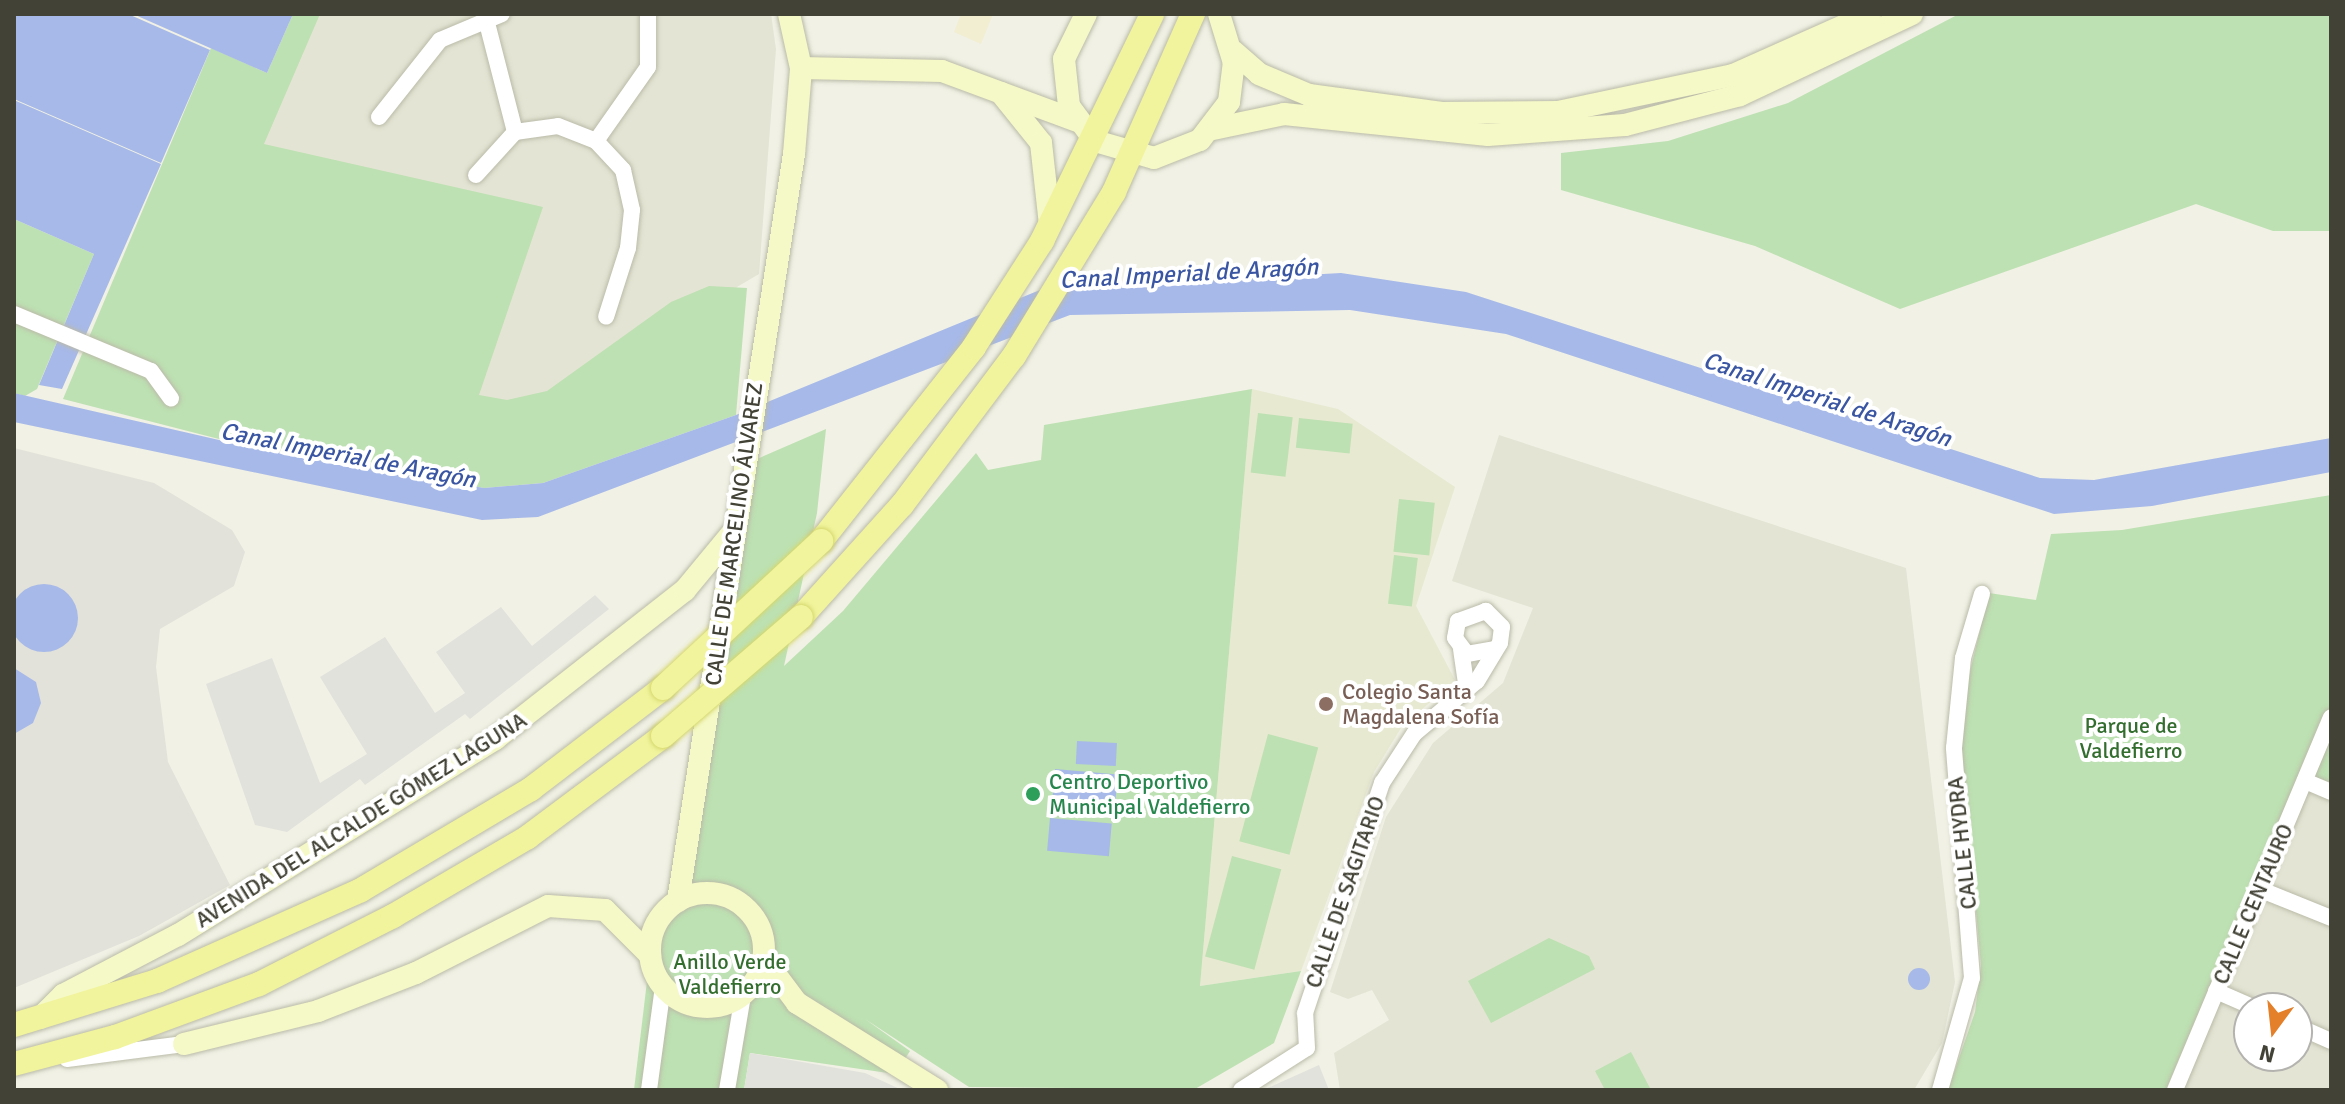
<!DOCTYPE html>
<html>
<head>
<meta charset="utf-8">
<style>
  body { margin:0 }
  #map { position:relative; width:2345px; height:1104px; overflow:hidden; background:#f1f1e5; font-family:Signika,sans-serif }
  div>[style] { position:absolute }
  .residential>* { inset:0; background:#e4e4d4 }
  .commercial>* { inset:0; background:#f1eed2 }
  .industrial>* { inset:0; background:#e3e2da }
  .education>* { inset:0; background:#e8e9d1 }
  .green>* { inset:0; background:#bde1b2; transform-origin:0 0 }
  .parking>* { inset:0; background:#e2e2dd }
  .water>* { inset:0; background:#a7b9e8; transform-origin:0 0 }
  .round { border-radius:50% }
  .roads { filter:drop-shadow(0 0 2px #bbbba9) drop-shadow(0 0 2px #bbbba9) }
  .street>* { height:16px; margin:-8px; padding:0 8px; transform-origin:8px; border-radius:8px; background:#fff }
  .secondary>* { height:22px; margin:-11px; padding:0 11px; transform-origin:11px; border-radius:11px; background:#f5f9c7 }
  .secondary>.ring { margin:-11px; padding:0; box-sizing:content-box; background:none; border:22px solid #f5f9c7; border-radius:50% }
  .primary>* { height:24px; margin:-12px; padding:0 12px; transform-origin:12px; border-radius:12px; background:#f1f49c }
  .bridges { filter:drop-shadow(0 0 2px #d5d76d) drop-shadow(0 0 2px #d5d76d) }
  .primary-bridge>* { height:24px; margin:-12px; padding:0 12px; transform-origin:12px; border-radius:12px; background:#f1f49c }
  .dots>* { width:22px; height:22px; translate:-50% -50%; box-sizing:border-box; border:4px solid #fff; border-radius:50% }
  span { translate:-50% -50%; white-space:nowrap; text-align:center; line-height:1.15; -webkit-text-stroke:8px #fff; paint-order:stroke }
  .street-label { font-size:22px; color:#434236 }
  .education-label { font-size:22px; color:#785e54 }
  .left { translate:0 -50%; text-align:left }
  .park-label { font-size:22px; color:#336e2f }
  .leisure-label { font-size:22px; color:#27864d }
  .water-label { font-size:24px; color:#3a56a3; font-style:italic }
  .frame { position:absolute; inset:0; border:16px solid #434236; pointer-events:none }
  .north { position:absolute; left:2233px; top:992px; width:80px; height:80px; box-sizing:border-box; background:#fff; border:2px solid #b4b3af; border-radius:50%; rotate:195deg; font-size:22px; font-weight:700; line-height:32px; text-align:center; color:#434236 }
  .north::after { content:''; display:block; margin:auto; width:28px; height:36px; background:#e48029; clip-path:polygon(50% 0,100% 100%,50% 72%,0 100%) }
</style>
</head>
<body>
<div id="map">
  <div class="residential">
    <i style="clip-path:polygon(303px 14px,771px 14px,776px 49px,759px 274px,539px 404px,284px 388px,169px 333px)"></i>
    <i style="clip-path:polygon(1499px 435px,1906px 568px,1955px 982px,1942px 1043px,1914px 1090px,1340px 1090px,1334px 1053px,1389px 1020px,1372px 990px,1348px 999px,1330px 992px,1386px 817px,1433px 743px,1503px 683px,1533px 608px,1452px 581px)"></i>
    <i style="clip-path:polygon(evenodd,2305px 781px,2331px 792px,2331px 1090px,2176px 1090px,2305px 781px,2249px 1008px,2297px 1008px,2297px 1056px,2249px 1056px,2249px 1008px)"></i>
  </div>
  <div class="commercial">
    <i style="clip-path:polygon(961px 14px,993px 14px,981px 44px,954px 32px)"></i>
  </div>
  <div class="industrial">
    <i style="clip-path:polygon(14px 448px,154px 483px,232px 530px,245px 552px,234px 586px,160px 629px,156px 667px,168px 762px,230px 885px,139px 936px,14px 988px)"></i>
  </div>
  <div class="education">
    <i style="clip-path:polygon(1252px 389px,1338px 409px,1455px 487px,1416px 606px,1455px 680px,1401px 728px,1374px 772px,1301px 971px,1200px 986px)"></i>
  </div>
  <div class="green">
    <i style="clip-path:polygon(293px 14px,320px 14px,264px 144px,543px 207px,479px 395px,507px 400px,547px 391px,671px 302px,709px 286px,747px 288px,736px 415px,543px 483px,484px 488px,254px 448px,63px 399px,211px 48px,267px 73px)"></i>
    <i style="clip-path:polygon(1959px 14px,2331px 14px,2331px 231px,2273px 231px,2196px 204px,1900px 309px,1755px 246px,1561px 190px,1561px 153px,1668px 141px,1788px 103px)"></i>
    <i style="clip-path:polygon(14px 219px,94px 254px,37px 389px,25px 396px,14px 393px)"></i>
    <i style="clip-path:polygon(1252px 389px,1200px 986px,1301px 971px,1274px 1043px,1195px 1089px,969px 1087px,865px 1019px,910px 1051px,895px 1074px,750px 1053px,744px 1090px,634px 1090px,653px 931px,678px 900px,741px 466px,826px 429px,817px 513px,784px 666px,843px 611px,976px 453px,988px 470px,1041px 460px,1044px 425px)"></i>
    <i style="left:1258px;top:413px;width:35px;height:60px;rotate:7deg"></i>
    <i style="left:1299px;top:418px;width:54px;height:30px;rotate:6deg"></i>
    <i style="clip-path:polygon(2331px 495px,2331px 786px,2300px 772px,2166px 1090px,1948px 1090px,1975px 1012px,1981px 965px,1961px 749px,1965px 692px,1989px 593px,2036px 600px,2051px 534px,2122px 530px)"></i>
    <i style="left:1399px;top:499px;width:36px;height:53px;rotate:6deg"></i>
    <i style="left:1394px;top:555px;width:24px;height:49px;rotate:7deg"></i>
    <i style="left:1268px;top:734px;width:52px;height:111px;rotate:15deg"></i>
    <i style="left:1232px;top:856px;width:51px;height:104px;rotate:15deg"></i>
    <i style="clip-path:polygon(1549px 938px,1589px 956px,1595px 969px,1491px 1023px,1468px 981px)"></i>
    <i style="clip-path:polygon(1631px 1052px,1651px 1090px,1605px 1090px,1595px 1071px)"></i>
  </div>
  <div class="parking">
    <i style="clip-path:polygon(595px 595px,609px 609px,470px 719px,465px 714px,365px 785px,360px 779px,287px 832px,255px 825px,206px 684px,272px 658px,320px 783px,367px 754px,320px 677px,385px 637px,435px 713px,465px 693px,436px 652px,501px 607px,532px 646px)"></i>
    <i style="clip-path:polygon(750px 1053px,865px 1073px,902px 1090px,744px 1090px)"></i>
    <i style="clip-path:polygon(1319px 1065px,1329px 1090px,1263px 1090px)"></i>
  </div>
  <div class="water">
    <i style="clip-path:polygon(14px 14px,128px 14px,210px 50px,161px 163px,14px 99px)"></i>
    <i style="clip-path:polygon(133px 14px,293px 14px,267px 73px)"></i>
    <i style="clip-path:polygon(14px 100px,161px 164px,62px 389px,39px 385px,94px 254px,14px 219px)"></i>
    <i style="clip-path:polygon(1341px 273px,1466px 292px,2040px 478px,2094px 480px,2331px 438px,2331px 472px,2152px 506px,2054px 514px,1506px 334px,1350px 310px,1070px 315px,538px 517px,482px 520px,14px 422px,14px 393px,254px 448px,484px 488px,543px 483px,736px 415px,1040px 290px)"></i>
    <i class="round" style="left:10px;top:584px;width:68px;height:68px"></i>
    <i style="clip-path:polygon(14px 668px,36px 682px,41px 703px,33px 723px,14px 734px)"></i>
    <i style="left:1077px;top:741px;width:40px;height:23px;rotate:3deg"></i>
    <i style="left:1055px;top:769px;width:63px;height:35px;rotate:5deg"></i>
    <i style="left:1050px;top:818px;width:62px;height:33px;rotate:5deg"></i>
    <i class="round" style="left:1908px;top:968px;width:22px;height:22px"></i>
  </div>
  <div class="roads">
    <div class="street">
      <i style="left:486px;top:19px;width:117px;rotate:75.6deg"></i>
      <i style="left:379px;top:117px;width:98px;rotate:-51.6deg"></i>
      <i style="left:440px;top:40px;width:67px;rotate:-22.8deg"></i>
      <i style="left:596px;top:141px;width:90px;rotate:-54.9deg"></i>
      <i style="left:648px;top:67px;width:53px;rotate:-90deg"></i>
      <i style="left:476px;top:175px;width:58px;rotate:-47.8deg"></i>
      <i style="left:515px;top:132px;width:43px;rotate:-7.9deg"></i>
      <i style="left:558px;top:126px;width:41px;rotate:21.5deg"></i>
      <i style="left:596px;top:141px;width:40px;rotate:47deg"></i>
      <i style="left:623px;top:170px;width:41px;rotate:77.3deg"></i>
      <i style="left:632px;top:210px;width:38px;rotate:96deg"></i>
      <i style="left:628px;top:248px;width:72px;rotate:107.7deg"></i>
      <i style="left:14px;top:314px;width:148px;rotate:22.6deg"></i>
      <i style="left:151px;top:371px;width:34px;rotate:54deg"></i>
      <i style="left:1461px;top:649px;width:41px;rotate:81.7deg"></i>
      <i style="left:2305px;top:781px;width:28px;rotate:23deg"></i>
      <i style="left:2259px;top:889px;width:78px;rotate:21.9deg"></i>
      <i style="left:2216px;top:991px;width:43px;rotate:23.6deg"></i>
      <i style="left:2297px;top:1026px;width:37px;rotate:24deg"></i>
      <i style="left:67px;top:1059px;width:118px;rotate:-7.3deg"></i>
      <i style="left:649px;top:1090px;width:104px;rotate:-82.3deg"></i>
      <i style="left:727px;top:1090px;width:96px;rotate:-80.4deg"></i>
      <i style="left:1241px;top:1090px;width:78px;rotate:-32.5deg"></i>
      <i style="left:1307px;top:1048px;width:35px;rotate:-93deg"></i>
      <i style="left:1305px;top:1013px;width:243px;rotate:-71.5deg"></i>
      <i style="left:1382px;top:783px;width:59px;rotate:-56.9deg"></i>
      <i style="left:1414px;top:734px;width:82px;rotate:-40.1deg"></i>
      <i style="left:1477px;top:681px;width:44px;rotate:-58.8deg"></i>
      <i style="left:1500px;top:643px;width:16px;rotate:-83deg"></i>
      <i style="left:1502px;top:627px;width:23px;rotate:-135deg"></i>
      <i style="left:1486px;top:611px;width:30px;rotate:160deg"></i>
      <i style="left:1458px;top:621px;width:17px;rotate:100deg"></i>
      <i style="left:1455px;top:638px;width:20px;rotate:53deg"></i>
      <i style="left:1467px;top:654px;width:29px;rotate:-10deg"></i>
      <i style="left:1940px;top:1090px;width:116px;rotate:-74.1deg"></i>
      <i style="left:1972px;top:978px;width:231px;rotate:-94.5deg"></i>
      <i style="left:1954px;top:748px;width:90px;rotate:-84.3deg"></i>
      <i style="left:1963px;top:658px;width:67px;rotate:-73.5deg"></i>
      <i style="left:2175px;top:1090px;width:404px;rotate:-67.3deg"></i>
    </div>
    <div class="secondary">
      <i style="left:1086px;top:14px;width:50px;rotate:116.1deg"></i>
      <i style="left:1064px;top:59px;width:47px;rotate:83.9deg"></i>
      <i style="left:1069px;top:106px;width:44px;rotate:53.4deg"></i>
      <i style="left:1095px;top:141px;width:61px;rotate:16.1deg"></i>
      <i style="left:1154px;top:158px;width:49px;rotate:-21.4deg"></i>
      <i style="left:1200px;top:140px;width:48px;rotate:-52.7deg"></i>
      <i style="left:1229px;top:102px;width:39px;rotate:-83deg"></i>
      <i style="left:1234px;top:63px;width:51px;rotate:-107deg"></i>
      <i style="left:1233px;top:51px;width:35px;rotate:41deg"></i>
      <i style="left:1259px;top:74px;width:54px;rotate:22.8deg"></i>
      <i style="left:1309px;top:95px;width:134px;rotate:7.7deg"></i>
      <i style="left:1442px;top:113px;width:116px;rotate:-0.5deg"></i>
      <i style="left:1558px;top:112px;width:179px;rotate:-11.9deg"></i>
      <i style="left:1733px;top:75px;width:150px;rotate:-24deg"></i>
      <i style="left:801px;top:68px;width:141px;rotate:1.2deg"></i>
      <i style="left:942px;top:71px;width:144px;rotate:20.3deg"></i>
      <i style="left:1001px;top:93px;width:64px;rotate:51.3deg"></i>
      <i style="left:1041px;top:143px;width:81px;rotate:83.7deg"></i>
      <i style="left:1213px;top:129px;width:73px;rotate:-11.9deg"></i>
      <i style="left:1284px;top:114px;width:205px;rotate:5.9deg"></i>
      <i style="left:1488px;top:135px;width:137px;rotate:-4.2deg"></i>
      <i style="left:1625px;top:125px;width:119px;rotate:-14.6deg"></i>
      <i style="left:1740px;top:95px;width:190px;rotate:-25.2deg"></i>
      <i class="ring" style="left:650px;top:893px;width:92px;height:92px"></i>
      <i style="left:678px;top:901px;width:756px;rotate:-81.17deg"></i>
      <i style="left:794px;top:154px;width:86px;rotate:-85.3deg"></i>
      <i style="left:801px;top:68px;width:55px;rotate:-102.5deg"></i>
      <i style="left:764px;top:959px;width:55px;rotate:53.1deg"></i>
      <i style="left:797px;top:1003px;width:165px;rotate:31.9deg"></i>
      <i style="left:40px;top:1018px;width:33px;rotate:-45deg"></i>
      <i style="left:63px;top:995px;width:130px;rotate:-27.6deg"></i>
      <i style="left:178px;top:935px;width:373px;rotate:-31.7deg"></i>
      <i style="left:495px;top:739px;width:241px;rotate:-38.1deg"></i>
      <i style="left:685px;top:590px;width:75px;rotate:-50.4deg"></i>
      <i style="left:184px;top:1044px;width:138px;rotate:-13.8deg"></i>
      <i style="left:318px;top:1011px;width:105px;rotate:-21.2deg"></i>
      <i style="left:416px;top:973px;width:148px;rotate:-26.9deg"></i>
      <i style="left:548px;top:906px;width:57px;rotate:4deg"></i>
      <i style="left:605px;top:910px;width:64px;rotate:45deg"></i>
    </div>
    <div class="primary">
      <i style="left:821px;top:541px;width:247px;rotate:-51.7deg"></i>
      <i style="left:974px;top:347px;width:126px;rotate:-57.3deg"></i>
      <i style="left:1042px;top:241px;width:252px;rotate:-64.1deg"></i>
      <i style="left:801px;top:617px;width:151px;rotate:-48deg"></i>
      <i style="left:902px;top:505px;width:186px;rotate:-53.1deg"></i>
      <i style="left:1014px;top:356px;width:192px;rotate:-58.6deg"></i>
      <i style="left:1114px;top:192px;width:195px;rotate:-66.1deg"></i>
      <i style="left:14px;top:1025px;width:150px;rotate:-17.1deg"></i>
      <i style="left:157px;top:981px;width:223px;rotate:-24deg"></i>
      <i style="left:361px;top:890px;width:198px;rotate:-30.7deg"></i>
      <i style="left:531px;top:789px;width:166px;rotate:-37.4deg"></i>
      <i style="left:14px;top:1064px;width:105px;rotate:-15deg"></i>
      <i style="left:115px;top:1037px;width:153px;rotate:-20.2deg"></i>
      <i style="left:259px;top:984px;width:150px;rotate:-26.9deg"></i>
      <i style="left:393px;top:916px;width:156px;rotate:-30.3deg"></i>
      <i style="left:528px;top:837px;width:169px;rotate:-36.8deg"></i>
    </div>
  </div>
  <div class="bridges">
    <div class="primary-bridge">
      <i style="left:663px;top:688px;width:216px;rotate:-42.9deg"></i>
      <i style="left:663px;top:736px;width:182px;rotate:-40.8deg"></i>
    </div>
  </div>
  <div class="dots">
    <i style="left:1326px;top:704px;background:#8d6e63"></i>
    <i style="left:1033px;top:794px;background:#2e9e5b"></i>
  </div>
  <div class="street-label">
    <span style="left:734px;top:534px;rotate:-82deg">CALLE DE MARCELINO ÁLVAREZ</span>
    <span style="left:361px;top:820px;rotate:-32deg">AVENIDA DEL ALCALDE GÓMEZ LAGUNA</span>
    <span style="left:1962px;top:843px;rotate:-96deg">CALLE HYDRA</span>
    <span style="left:1345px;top:892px;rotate:-71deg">CALLE DE SAGITARIO</span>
    <span style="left:2253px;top:904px;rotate:-67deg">CALLE CENTAURO</span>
  </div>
  <div class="education-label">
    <span class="left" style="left:1342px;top:704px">Colegio Santa<br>Magdalena Sofía</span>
  </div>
  <div class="park-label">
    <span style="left:2131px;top:738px">Parque de<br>Valdefierro</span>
    <span style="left:730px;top:974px">Anillo Verde<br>Valdefierro</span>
  </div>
  <div class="leisure-label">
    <span class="left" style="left:1049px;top:794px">Centro Deportivo<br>Municipal Valdefierro</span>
  </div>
  <div class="water-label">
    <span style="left:1189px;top:274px;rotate:-3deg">Canal Imperial de Aragón</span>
    <span style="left:1827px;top:400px;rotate:18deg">Canal Imperial de Aragón</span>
    <span style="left:348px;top:456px;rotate:11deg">Canal Imperial de Aragón</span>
  </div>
  <div class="frame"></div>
  <div class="north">N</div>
</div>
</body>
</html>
